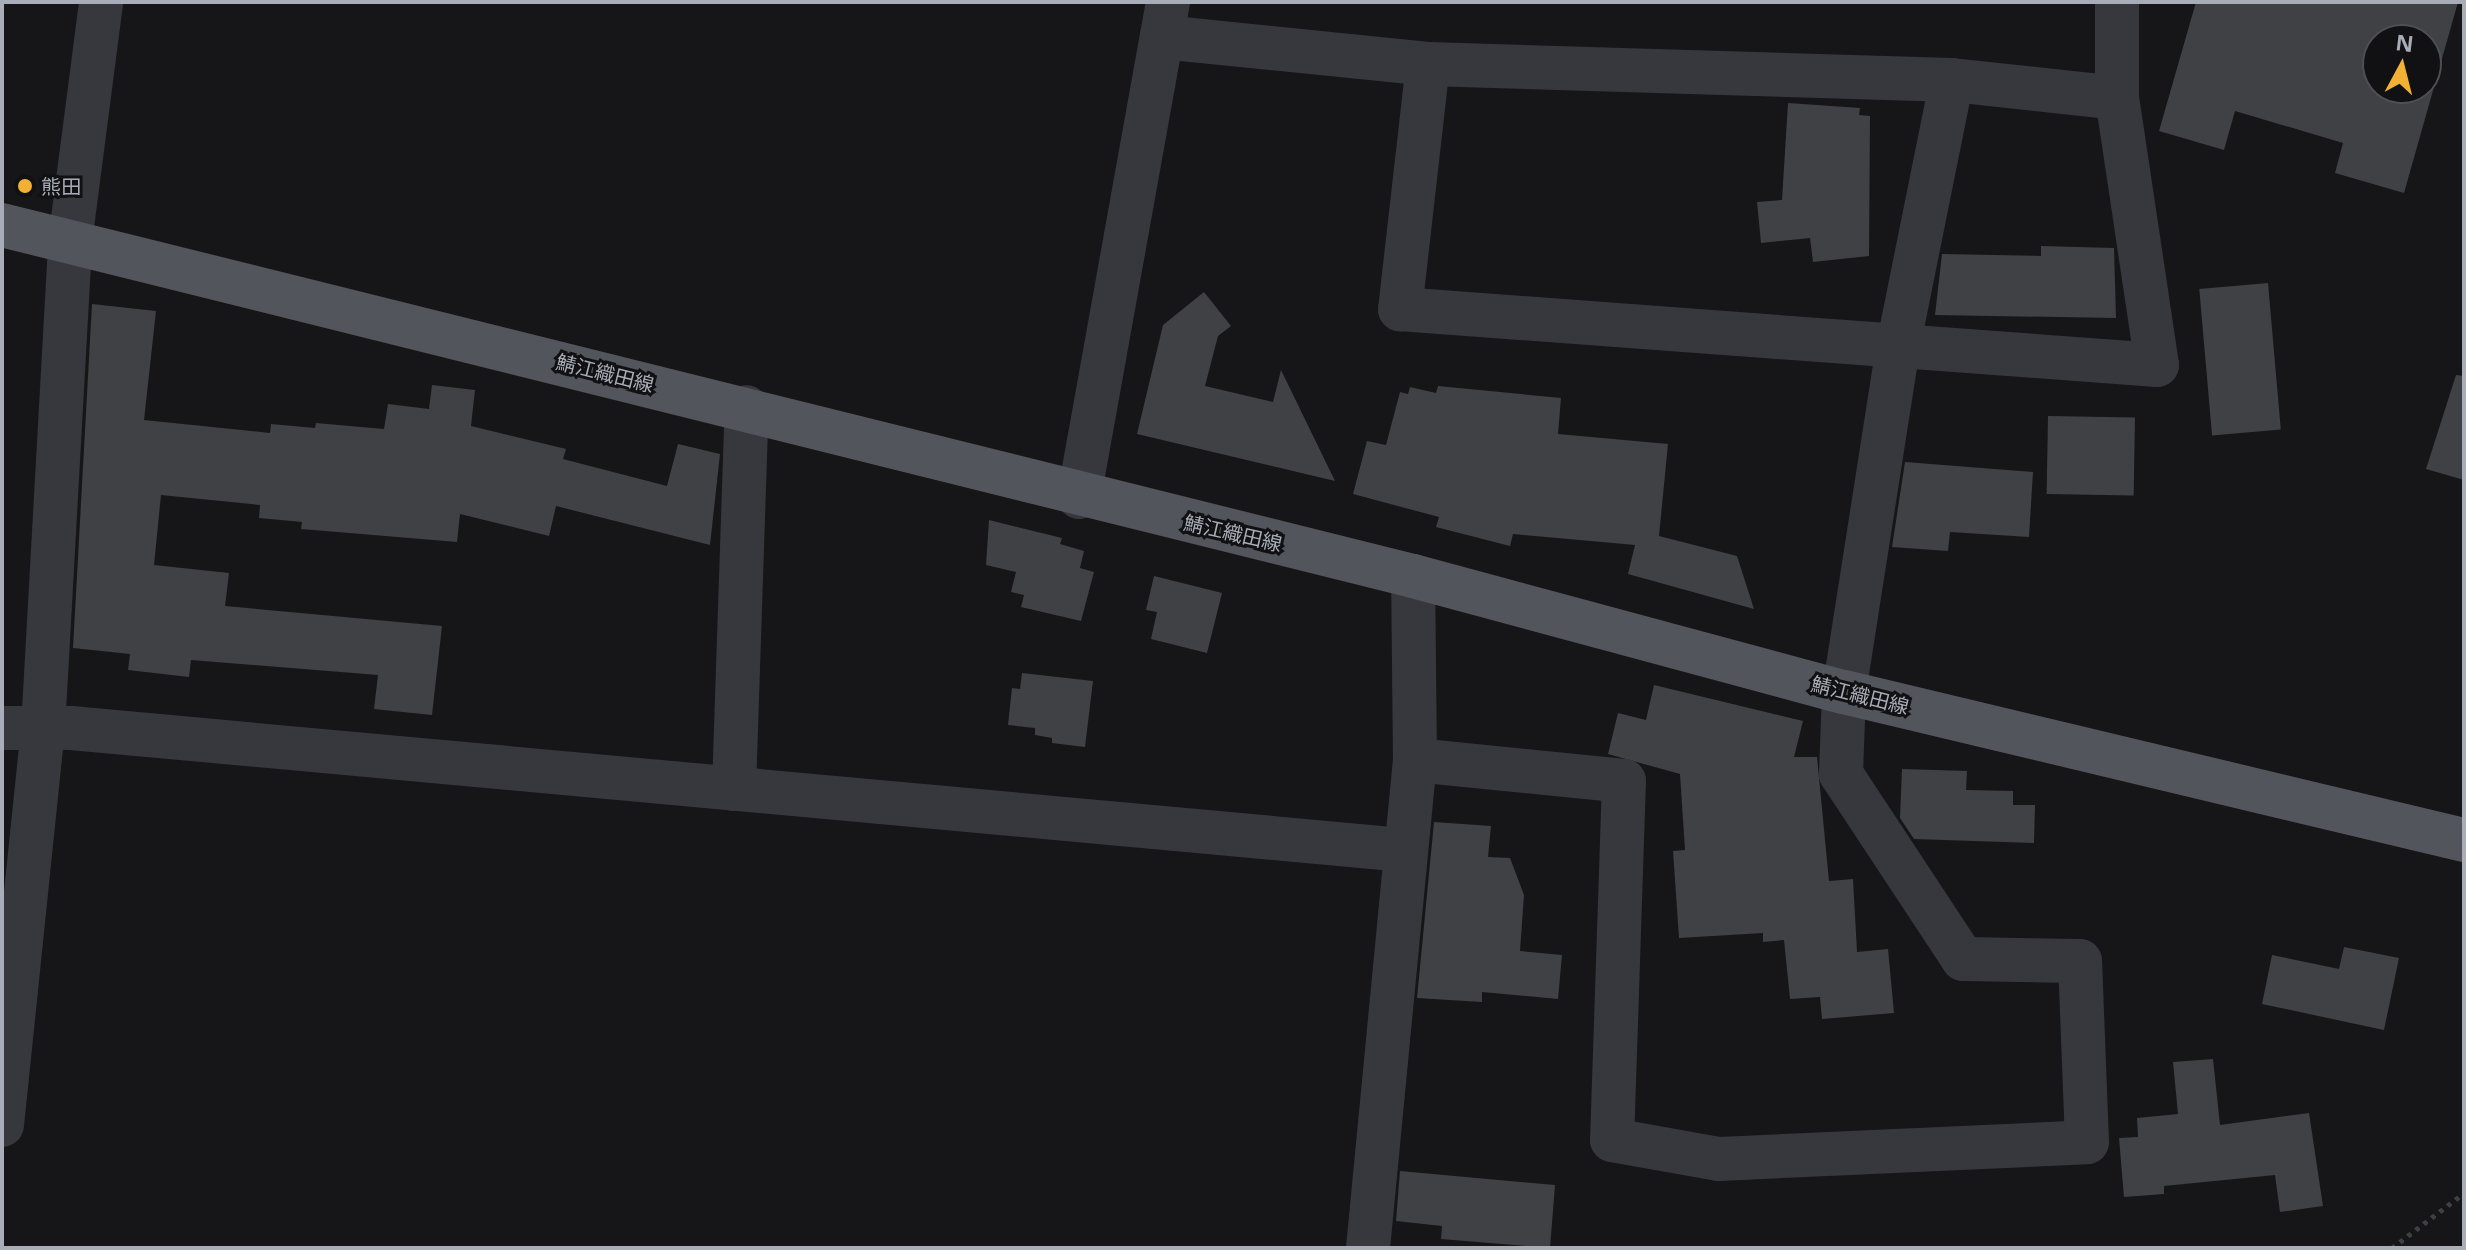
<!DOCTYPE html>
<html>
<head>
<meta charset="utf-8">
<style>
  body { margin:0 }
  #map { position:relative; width:2466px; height:1250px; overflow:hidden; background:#161618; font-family:"Noto Sans","Noto Sans JP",sans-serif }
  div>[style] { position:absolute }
  .building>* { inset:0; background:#404145; transform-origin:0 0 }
  .path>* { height:5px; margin-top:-2.5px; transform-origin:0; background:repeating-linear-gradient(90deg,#3d3f44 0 4px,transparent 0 10px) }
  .minor>* { height:44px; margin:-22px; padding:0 22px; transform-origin:22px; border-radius:22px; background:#37383d }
  .major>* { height:44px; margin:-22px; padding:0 22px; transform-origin:22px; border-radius:22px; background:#53555c }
  .dots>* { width:22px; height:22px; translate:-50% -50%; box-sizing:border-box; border:4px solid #111113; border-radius:50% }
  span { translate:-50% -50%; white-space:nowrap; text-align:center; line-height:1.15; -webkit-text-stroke:6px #111113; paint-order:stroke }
  .poi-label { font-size:20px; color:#a8adb8 }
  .left { translate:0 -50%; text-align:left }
  .street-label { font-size:20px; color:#a8adb8 }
  .frame { position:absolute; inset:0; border:4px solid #a8adb8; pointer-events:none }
  .north { position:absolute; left:2362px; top:24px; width:80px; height:80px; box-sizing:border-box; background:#111113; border:2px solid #4d4f55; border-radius:50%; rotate:7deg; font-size:22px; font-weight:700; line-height:32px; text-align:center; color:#a8adb8 }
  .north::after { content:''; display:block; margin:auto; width:28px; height:36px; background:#f2b134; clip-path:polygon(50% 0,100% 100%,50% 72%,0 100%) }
</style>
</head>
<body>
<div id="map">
  <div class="building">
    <i style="clip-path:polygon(evenodd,2196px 2px,2458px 2px,2404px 193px,2335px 173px,2343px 143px,2235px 111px,2224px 150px,2159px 131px,2196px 2px,2378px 40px,2426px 40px,2426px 88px,2378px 88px,2378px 40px)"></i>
    <i style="clip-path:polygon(1788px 103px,1860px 108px,1859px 115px,1870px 116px,1869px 256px,1813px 262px,1810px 238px,1761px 243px,1757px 202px,1782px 200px)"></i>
    <i style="clip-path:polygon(2041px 246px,2114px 248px,2116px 318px,1935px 315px,1942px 254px,2041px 256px)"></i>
    <i style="left:2268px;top:283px;width:147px;height:69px;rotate:85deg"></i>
    <i style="clip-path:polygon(1204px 292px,1231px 326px,1218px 336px,1205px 386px,1273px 402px,1281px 370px,1335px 481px,1137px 434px,1163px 325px)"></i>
    <i style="clip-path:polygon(92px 304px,156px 311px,144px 420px,270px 433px,271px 424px,315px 428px,316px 423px,384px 429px,388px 404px,429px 409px,432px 385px,475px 390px,471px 426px,566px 449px,563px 459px,667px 486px,678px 444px,720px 454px,710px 545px,556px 506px,549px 536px,460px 514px,457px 542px,301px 529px,302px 522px,259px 518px,260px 505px,161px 495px,154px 565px,229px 573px,225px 606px,442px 626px,432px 715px,374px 709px,378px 675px,191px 660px,189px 677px,128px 670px,130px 654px,73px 648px)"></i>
    <i style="clip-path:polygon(2456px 375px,2464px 376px,2464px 480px,2426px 469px)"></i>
    <i style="clip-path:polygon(1438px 386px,1561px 398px,1558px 434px,1668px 444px,1659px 536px,1737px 556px,1754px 609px,1628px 574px,1635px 545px,1513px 534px,1510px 546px,1436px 527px,1439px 517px,1353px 494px,1367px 441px,1386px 445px,1400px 392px,1408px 394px,1410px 387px,1436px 393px)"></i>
    <i style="left:2048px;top:416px;width:87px;height:78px;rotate:1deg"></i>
    <i style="clip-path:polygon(1905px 462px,2033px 472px,2029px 537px,1950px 532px,1948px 551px,1892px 547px)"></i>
    <i style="clip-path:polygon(989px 520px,1062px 538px,1060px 544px,1084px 551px,1080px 568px,1094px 572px,1081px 621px,1021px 607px,1024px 595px,1011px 592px,1016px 572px,986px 565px)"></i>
    <i style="clip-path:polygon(1154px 576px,1222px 593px,1207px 653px,1151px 639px,1157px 612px,1146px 610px)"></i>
    <i style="clip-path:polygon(1022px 673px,1093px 681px,1085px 747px,1052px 743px,1052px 738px,1035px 735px,1035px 728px,1008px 725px,1012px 688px,1020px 689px)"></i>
    <i style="clip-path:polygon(1654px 685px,1803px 721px,1794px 757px,1817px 757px,1829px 881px,1853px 879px,1857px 952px,1888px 949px,1894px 1013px,1822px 1019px,1820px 997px,1790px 999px,1784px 940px,1763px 942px,1763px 933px,1679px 938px,1673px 851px,1685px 850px,1680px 774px,1608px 754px,1618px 713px,1646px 720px)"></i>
    <i style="clip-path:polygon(1902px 769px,1967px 771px,1966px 790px,2013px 791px,2013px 805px,2035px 805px,2034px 843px,1914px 839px,1900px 818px)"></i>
    <i style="clip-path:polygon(1434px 822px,1491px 826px,1488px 857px,1510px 858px,1524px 895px,1520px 951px,1562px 955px,1558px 999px,1482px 992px,1482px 1002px,1417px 998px)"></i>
    <i style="clip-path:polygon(2344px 947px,2399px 958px,2384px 1030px,2262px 1004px,2272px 955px,2339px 969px)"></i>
    <i style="clip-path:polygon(2213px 1059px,2220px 1125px,2309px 1113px,2323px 1206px,2280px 1212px,2275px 1175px,2164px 1186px,2164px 1194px,2124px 1197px,2119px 1138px,2138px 1137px,2137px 1118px,2178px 1114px,2173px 1062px)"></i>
    <i style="clip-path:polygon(1400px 1171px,1555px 1185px,1550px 1248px,1441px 1239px,1442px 1226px,1396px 1221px)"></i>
  </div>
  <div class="path">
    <i style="left:2392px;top:1248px;width:91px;rotate:-37.4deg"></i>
  </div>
  <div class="minor">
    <i style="left:1162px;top:37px;width:267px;rotate:5.8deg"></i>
    <i style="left:1428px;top:64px;width:524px;rotate:1.75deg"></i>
    <i style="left:1952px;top:80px;width:166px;rotate:6.2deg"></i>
    <i style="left:1428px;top:64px;width:247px;rotate:96.5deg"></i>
    <i style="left:1400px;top:309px;width:759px;rotate:4.23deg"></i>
    <i style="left:2157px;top:365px;width:270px;rotate:-98.5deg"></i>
    <i style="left:2117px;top:98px;width:96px;rotate:-90deg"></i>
    <i style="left:1079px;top:497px;width:503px;rotate:-79.81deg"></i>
    <i style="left:2px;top:728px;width:69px"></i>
    <i style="left:71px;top:728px;width:1339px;rotate:5.23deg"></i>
    <i style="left:1415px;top:760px;width:210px;rotate:5.7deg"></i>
    <i style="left:1624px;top:781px;width:359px;rotate:91.9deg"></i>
    <i style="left:1612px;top:1140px;width:109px;rotate:10.1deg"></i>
    <i style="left:1719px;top:1159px;width:368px;rotate:-2.6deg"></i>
    <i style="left:2087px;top:1142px;width:181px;rotate:-92.2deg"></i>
    <i style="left:2080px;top:961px;width:117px;rotate:-179deg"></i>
    <i style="left:1963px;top:959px;width:222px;rotate:-123.4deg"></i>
    <i style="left:1841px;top:774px;width:82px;rotate:-87.9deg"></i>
    <i style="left:1844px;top:692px;width:354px;rotate:-81.1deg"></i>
    <i style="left:1899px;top:342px;width:267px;rotate:-78.6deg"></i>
    <i style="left:734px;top:789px;width:382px;rotate:-88.1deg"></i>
    <i style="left:2px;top:1125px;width:398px;rotate:-84.1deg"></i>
    <i style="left:43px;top:729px;width:488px;rotate:-86.8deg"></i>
    <i style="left:70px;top:242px;width:242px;rotate:-82.6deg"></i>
    <i style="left:1368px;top:1248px;width:490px;rotate:-84.5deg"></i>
    <i style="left:1415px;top:760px;width:184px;rotate:-90.6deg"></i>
  </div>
  <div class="major">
    <i style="left:2px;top:225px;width:1454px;rotate:13.97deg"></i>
    <i style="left:1413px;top:576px;width:446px;rotate:15.1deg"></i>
    <i style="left:1844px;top:692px;width:637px;rotate:13.43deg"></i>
  </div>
  <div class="dots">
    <i style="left:25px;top:186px;background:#f2b134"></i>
  </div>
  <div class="poi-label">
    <span class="left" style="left:41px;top:186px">熊田</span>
  </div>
  <div class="street-label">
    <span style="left:605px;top:373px;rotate:14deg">鯖江織田線</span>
    <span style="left:1233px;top:533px;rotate:13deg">鯖江織田線</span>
    <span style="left:1860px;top:695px;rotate:14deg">鯖江織田線</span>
  </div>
  <div class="frame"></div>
  <div class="north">N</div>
</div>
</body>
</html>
